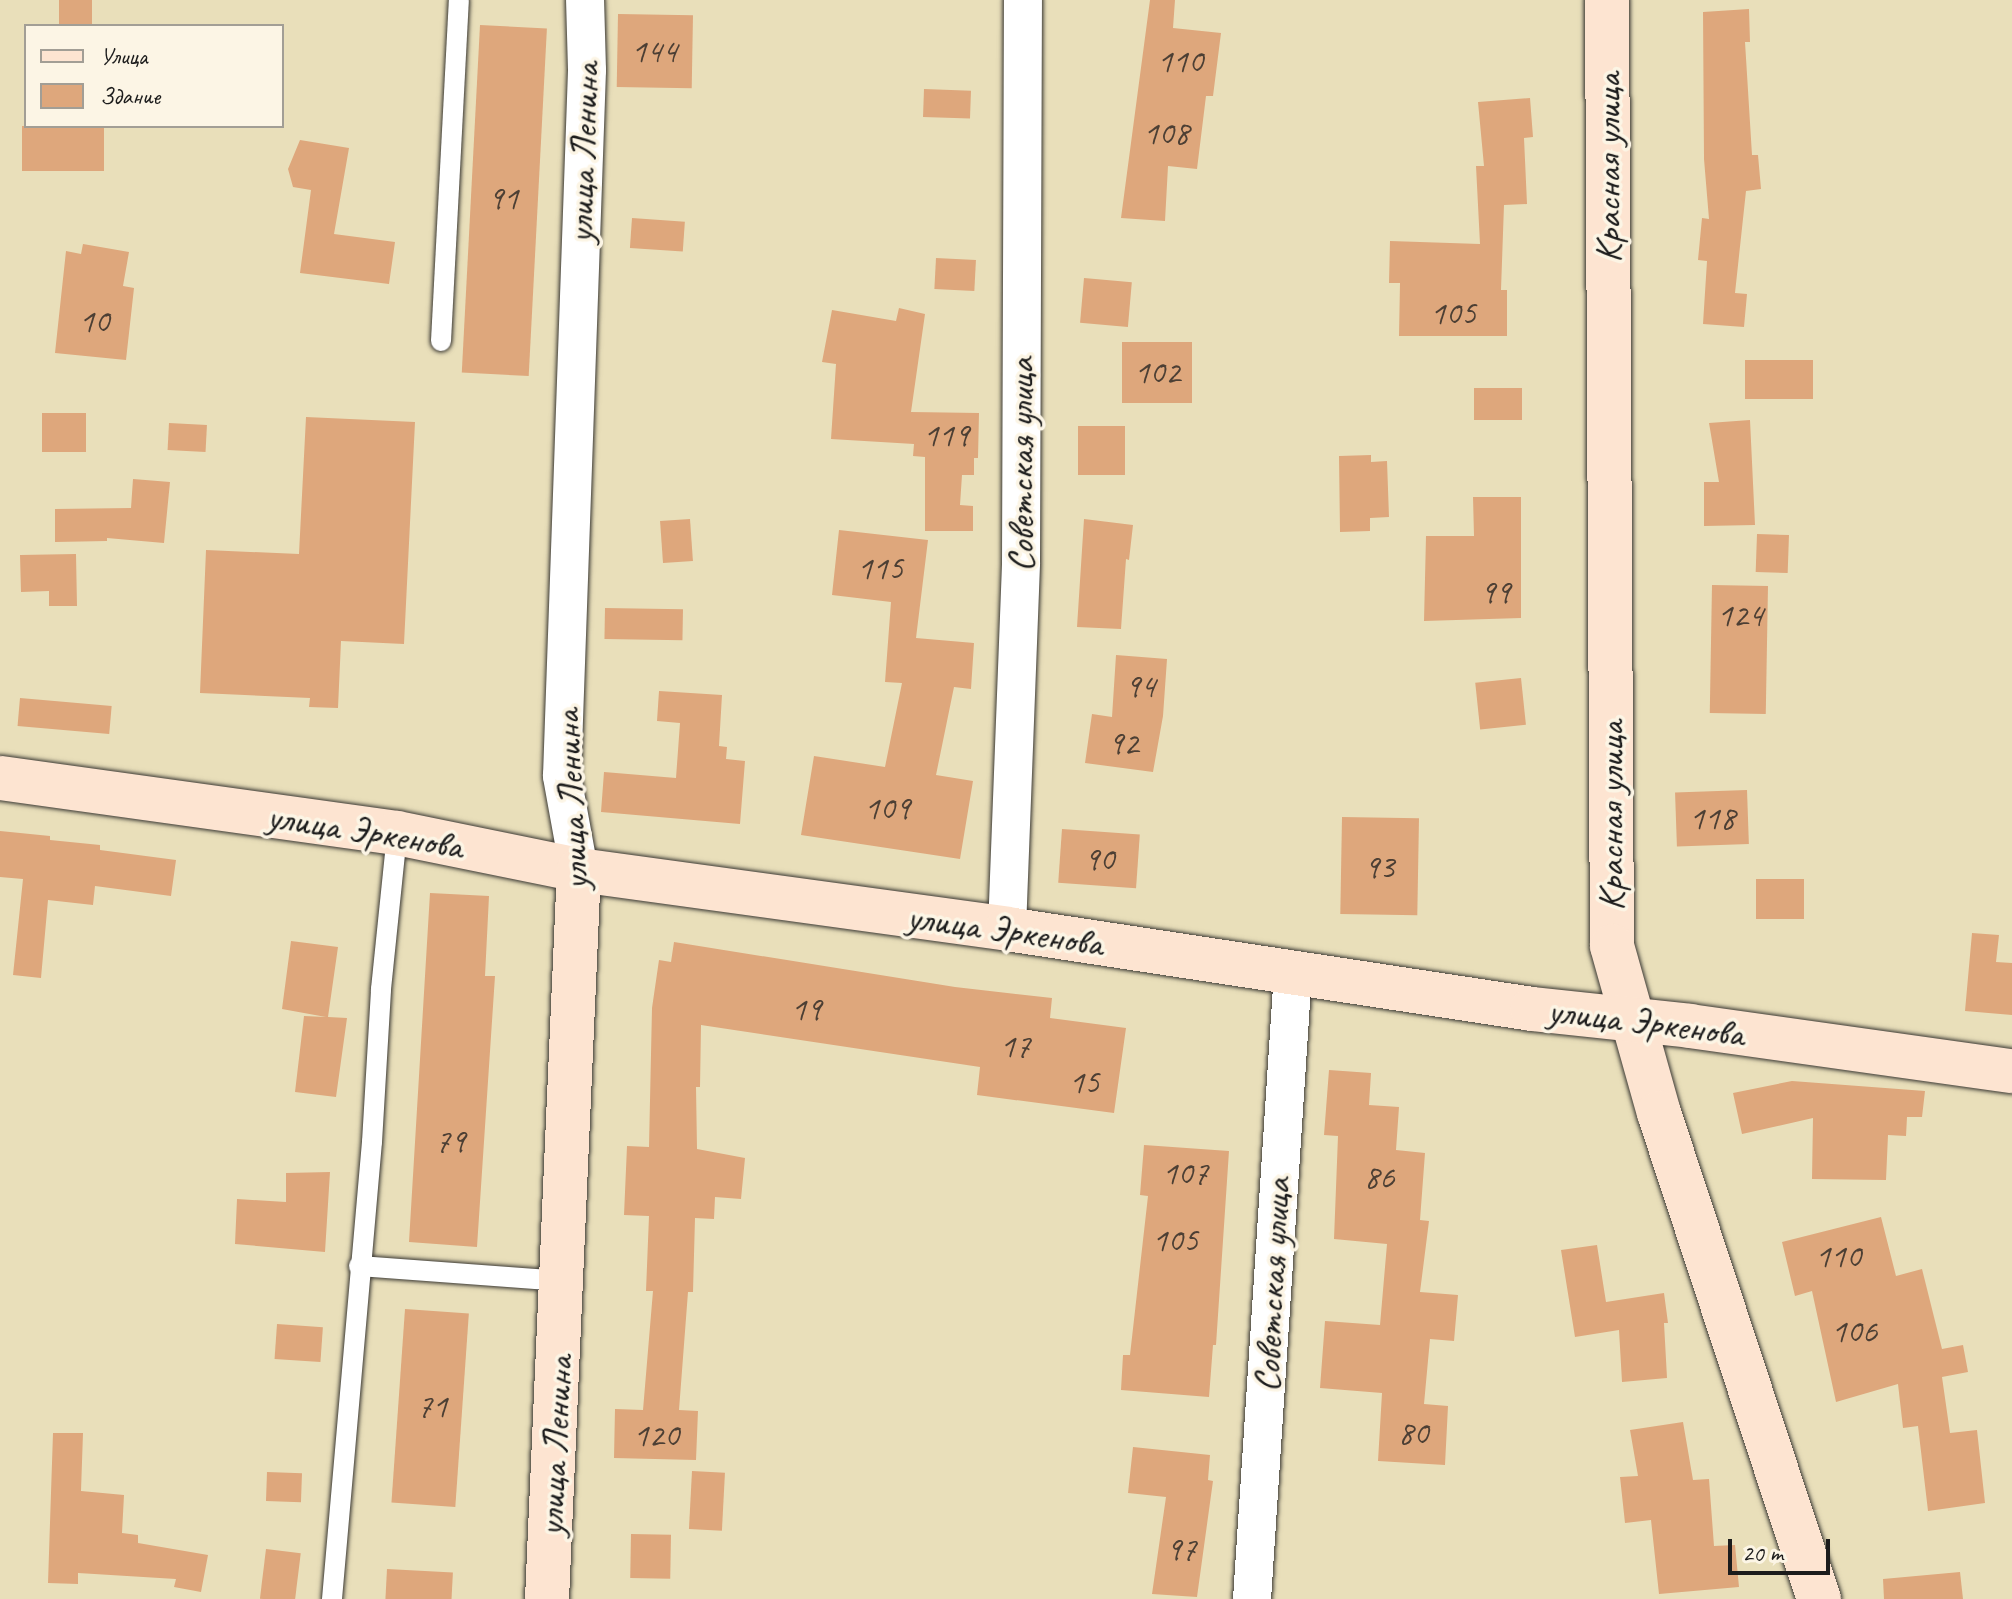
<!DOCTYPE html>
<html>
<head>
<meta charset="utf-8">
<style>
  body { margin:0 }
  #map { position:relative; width:2012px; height:1599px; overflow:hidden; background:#e9dfba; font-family:Caveat,sans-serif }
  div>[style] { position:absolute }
  .building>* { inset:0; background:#dea77c; transform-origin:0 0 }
  .roads { filter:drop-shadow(0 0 2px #3b3934) drop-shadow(0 0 2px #3b3934) }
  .lane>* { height:20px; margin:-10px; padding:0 10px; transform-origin:10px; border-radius:10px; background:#fff }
  .street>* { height:38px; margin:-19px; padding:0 19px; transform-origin:19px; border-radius:19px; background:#fff }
  .secondary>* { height:44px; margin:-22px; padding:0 22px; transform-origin:22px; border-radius:22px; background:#fde4d1 }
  span { translate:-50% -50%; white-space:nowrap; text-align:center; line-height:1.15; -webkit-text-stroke:7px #fcf5e5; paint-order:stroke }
  .number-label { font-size:34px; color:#4c3f34 }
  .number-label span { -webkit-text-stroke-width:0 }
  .street-label { font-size:38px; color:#1c1c1c }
  .legend { position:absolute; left:24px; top:24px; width:260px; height:104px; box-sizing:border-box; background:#fcf5e5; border:2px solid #a29e95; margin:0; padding:10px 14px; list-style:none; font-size:24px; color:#1c1c1c }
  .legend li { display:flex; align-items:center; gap:16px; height:40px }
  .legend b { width:40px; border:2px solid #a29e95 }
  .scale { position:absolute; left:1728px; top:1539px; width:102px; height:36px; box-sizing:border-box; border:4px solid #1c1c1c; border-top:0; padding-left:10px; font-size:24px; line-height:28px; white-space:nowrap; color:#1c1c1c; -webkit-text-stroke:6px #fcf5e5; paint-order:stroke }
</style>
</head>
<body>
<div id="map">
  <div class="building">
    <i style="left:59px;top:0;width:33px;height:26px"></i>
    <i style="clip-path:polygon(1150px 0,1175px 0,1173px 28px,1221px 33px,1213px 96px,1206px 96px,1197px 169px,1168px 166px,1165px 221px,1121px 218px)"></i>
    <i style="clip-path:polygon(1749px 9px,1750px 42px,1745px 42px,1752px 155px,1758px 155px,1761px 189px,1746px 191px,1735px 293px,1747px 294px,1744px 327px,1703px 324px,1707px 261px,1698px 260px,1702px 218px,1709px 219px,1704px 159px,1703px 12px)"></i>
    <i style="left:618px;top:14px;width:75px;height:73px;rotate:1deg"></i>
    <i style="left:480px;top:25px;width:67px;height:348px;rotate:3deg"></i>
    <i style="left:924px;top:89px;width:47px;height:28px;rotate:2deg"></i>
    <i style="clip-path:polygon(1530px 98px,1533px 137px,1524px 138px,1527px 204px,1504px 205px,1501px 290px,1507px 290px,1507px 336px,1399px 336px,1400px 283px,1389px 283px,1390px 241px,1480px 244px,1476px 166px,1484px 166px,1478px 102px)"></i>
    <i style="left:22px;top:126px;width:82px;height:45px"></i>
    <i style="clip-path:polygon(300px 140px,349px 148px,334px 234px,395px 242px,389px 284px,300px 273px,311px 190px,293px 187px,288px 169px)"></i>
    <i style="left:632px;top:218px;width:53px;height:30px;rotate:4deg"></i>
    <i style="clip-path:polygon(83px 244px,129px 252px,123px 286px,134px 288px,126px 360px,55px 353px,66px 251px,81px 254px)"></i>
    <i style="left:936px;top:258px;width:40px;height:31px;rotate:3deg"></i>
    <i style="left:1084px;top:278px;width:48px;height:45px;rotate:5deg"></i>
    <i style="clip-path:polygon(899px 308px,925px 314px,911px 412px,979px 413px,978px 458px,974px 458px,974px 475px,962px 475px,960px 505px,973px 506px,973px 531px,925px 531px,925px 457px,913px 456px,914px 444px,831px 439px,836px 364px,822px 362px,832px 310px,896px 321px)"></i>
    <i style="left:1122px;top:342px;width:70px;height:61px"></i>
    <i style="left:1813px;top:360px;width:39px;height:68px;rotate:90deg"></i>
    <i style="left:1522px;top:388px;width:32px;height:48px;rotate:90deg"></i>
    <i style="left:42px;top:413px;width:44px;height:39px"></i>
    <i style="clip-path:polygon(306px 417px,415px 422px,404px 644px,341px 641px,338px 708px,309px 707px,310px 698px,200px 693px,206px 550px,299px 554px)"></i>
    <i style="clip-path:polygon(1750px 420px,1755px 525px,1704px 526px,1704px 482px,1719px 482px,1709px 423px)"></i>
    <i style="left:169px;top:423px;width:38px;height:27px;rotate:3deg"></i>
    <i style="left:1078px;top:426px;width:47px;height:49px"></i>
    <i style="clip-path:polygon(1371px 455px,1371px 462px,1387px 461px,1389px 517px,1370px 518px,1370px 531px,1340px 532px,1339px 456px)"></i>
    <i style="clip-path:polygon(133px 479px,170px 482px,164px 543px,107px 538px,107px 541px,55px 542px,55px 509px,131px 508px)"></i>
    <i style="clip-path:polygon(1473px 497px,1521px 497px,1521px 618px,1424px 621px,1426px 536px,1474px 536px)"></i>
    <i style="left:690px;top:519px;width:42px;height:30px;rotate:86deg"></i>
    <i style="clip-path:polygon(1084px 519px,1133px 525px,1129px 560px,1126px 559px,1121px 629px,1077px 627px)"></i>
    <i style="clip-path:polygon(839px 530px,928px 540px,916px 638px,974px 643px,971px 689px,954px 687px,936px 775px,973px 781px,960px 859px,801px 835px,814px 756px,885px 767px,902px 683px,885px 682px,891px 602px,832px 595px)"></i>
    <i style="left:1757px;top:534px;width:32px;height:38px;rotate:2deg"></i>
    <i style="clip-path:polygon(76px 554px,77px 606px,49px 606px,49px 591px,21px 592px,20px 555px)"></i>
    <i style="left:1712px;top:585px;width:56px;height:128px;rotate:1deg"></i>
    <i style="left:605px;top:608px;width:78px;height:31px;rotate:1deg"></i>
    <i style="clip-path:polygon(1116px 655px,1167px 659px,1163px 716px,1153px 772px,1085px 763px,1092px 714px,1112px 717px)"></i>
    <i style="left:1521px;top:678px;width:47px;height:46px;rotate:84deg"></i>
    <i style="clip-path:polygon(659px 691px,722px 695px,719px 746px,727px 747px,726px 759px,745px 761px,740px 824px,601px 812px,604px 772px,676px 778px,680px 723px,657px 721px)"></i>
    <i style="left:20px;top:698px;width:92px;height:28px;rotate:5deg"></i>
    <i style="left:1747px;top:790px;width:54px;height:72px;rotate:88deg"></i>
    <i style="left:1342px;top:817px;width:77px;height:97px;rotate:1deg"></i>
    <i style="left:1062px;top:829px;width:78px;height:54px;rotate:4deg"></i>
    <i style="clip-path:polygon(0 831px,50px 836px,50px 840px,100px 845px,100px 850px,176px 860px,171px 896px,95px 886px,93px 905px,48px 900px,41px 978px,13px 975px,23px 879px,0 877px)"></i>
    <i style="left:1756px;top:879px;width:48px;height:40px"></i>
    <i style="clip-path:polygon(430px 893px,489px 896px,485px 976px,495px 976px,477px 1247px,409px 1242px)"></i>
    <i style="clip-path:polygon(1972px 933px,1999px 935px,1996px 962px,2012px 963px,2012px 1015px,1965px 1011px)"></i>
    <i style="clip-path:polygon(291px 941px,338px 947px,328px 1017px,347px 1018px,336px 1097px,295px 1092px,304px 1016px,326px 1017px,282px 1009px)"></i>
    <i style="clip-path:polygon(674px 942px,955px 987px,1052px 998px,1050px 1018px,1126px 1028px,1114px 1113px,977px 1095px,980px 1067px,701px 1025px,700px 1087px,696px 1087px,697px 1149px,745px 1158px,741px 1199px,715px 1197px,714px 1219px,695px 1218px,693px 1292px,688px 1292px,679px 1410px,698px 1411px,696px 1460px,614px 1458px,615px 1409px,643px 1410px,653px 1291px,646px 1291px,649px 1216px,624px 1215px,627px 1146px,649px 1147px,652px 1008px,659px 960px,671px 962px)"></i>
    <i style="clip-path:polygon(1329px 1070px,1371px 1073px,1369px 1105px,1399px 1107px,1396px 1150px,1425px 1153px,1420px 1220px,1429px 1221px,1420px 1292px,1458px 1295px,1454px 1341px,1430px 1339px,1424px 1404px,1448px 1406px,1445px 1465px,1378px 1461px,1382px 1393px,1320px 1388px,1325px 1321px,1380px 1325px,1387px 1244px,1334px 1239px,1338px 1136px,1324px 1135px)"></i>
    <i style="clip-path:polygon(1792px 1081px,1925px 1091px,1922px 1117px,1907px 1117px,1906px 1136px,1888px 1135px,1886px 1180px,1812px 1179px,1813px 1118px,1742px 1134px,1733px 1093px)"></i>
    <i style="clip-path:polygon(1144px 1145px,1229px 1151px,1216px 1345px,1213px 1345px,1209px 1397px,1121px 1390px,1123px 1355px,1130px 1355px,1148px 1196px,1140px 1195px)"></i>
    <i style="clip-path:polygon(330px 1172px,325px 1252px,235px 1244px,237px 1199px,286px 1202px,286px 1173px)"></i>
    <i style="clip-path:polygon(1881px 1217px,1896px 1276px,1922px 1269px,1942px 1349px,1963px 1345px,1968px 1372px,1942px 1377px,1950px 1433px,1977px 1430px,1985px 1503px,1928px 1511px,1918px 1426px,1903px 1428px,1898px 1384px,1836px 1402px,1812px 1291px,1795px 1296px,1782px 1242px)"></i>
    <i style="clip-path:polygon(1597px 1245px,1606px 1302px,1664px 1293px,1668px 1323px,1664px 1323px,1667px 1378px,1622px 1382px,1619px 1330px,1575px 1337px,1561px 1250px)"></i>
    <i style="left:405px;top:1309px;width:64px;height:194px;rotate:4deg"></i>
    <i style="left:277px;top:1324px;width:46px;height:35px;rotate:4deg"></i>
    <i style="clip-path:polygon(1683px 1422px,1693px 1480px,1709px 1479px,1714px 1546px,1735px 1545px,1739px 1587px,1659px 1594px,1651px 1520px,1625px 1523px,1620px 1477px,1638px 1476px,1630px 1430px)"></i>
    <i style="clip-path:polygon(53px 1433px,83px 1433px,81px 1491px,124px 1495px,122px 1533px,138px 1535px,138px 1543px,208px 1555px,201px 1592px,174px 1587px,176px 1579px,78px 1573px,78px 1584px,48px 1583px)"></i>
    <i style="clip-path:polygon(1133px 1447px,1210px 1455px,1208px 1480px,1213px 1481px,1197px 1597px,1152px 1594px,1166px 1497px,1128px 1493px)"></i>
    <i style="left:692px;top:1471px;width:33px;height:58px;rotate:3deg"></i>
    <i style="left:267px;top:1472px;width:35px;height:29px;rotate:2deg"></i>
    <i style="left:631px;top:1534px;width:40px;height:44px;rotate:1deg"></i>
    <i style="left:266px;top:1549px;width:35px;height:50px;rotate:7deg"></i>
    <i style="left:387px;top:1569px;width:66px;height:30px;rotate:3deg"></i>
    <i style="clip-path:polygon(1960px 1572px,1963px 1599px,1884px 1599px,1883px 1579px)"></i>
  </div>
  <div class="roads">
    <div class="lane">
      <i style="left:441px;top:341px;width:341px;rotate:-87deg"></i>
      <i style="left:359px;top:1266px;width:204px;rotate:4.2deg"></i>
      <i style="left:332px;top:1599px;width:459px;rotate:-85deg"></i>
      <i style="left:372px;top:1142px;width:153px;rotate:-86.6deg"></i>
      <i style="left:381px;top:989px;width:157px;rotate:-84.1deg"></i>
    </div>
    <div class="street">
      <i style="left:579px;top:870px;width:96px;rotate:-100.3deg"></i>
      <i style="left:562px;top:776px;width:706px;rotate:-87.97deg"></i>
      <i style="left:587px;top:70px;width:70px;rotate:-91.6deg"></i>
      <i style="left:1007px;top:929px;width:367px;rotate:-87.8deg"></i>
      <i style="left:1021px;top:562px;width:562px;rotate:-89.8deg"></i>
      <i style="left:1252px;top:1599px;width:628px;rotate:-86.26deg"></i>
    </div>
    <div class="secondary">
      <i style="left:1607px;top:0;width:946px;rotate:89.7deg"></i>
      <i style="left:1612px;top:946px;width:173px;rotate:74.3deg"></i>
      <i style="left:1659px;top:1113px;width:512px;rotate:71.78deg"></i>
      <i style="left:0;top:778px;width:401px;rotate:7.9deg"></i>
      <i style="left:397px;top:833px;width:186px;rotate:11.5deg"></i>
      <i style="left:579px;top:870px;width:432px;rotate:7.8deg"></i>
      <i style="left:1007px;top:929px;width:531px;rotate:8.66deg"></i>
      <i style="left:1532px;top:1009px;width:159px;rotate:6.1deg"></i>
      <i style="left:1690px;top:1026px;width:325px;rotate:8deg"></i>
      <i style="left:547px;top:1599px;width:730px;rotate:-87.49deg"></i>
    </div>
  </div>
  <div class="number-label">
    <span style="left:654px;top:51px">144</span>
    <span style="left:1180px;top:61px">110</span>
    <span style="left:1166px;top:133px">108</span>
    <span style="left:503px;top:198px">91</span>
    <span style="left:1453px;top:313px">105</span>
    <span style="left:94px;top:321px">10</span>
    <span style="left:1157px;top:372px">102</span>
    <span style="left:946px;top:435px">119</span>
    <span style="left:880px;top:568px">115</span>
    <span style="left:1495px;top:592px">99</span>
    <span style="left:1740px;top:615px">124</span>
    <span style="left:1140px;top:686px">94</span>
    <span style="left:1123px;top:743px">92</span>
    <span style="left:887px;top:808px">109</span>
    <span style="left:1712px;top:818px">118</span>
    <span style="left:1099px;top:859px">90</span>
    <span style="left:1379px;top:867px">93</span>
    <span style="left:806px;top:1009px">19</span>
    <span style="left:1015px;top:1046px">17</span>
    <span style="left:1084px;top:1082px">15</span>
    <span style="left:450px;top:1141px">79</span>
    <span style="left:1185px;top:1173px">107</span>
    <span style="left:1379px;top:1177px">86</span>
    <span style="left:1175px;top:1240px">105</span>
    <span style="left:1838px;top:1256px">110</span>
    <span style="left:1854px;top:1331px">106</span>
    <span style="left:432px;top:1406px">71</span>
    <span style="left:1413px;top:1433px">80</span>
    <span style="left:656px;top:1435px">120</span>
    <span style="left:1181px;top:1549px">97</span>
  </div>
  <div class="street-label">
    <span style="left:583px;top:153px;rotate:-88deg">улица Ленина</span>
    <span style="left:1608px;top:168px;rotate:-90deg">Красная улица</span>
    <span style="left:1021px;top:465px;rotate:-90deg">Советская улица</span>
    <span style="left:571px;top:800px;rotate:-93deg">улица Ленина</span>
    <span style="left:1611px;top:816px;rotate:-90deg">Красная улица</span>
    <span style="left:365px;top:831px;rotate:9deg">улица Эркенова</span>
    <span style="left:1005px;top:930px;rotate:8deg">улица Эркенова</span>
    <span style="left:1646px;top:1022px;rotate:7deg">улица Эркенова</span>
    <span style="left:1272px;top:1285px;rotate:-87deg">Советская улица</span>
    <span style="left:555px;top:1446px;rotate:-87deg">улица Ленина</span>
  </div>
  <ul class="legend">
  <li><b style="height:10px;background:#fde4d1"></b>Улица</li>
  <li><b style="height:22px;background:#dea77c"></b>Здание</li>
  </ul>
  <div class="scale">20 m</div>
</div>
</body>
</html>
